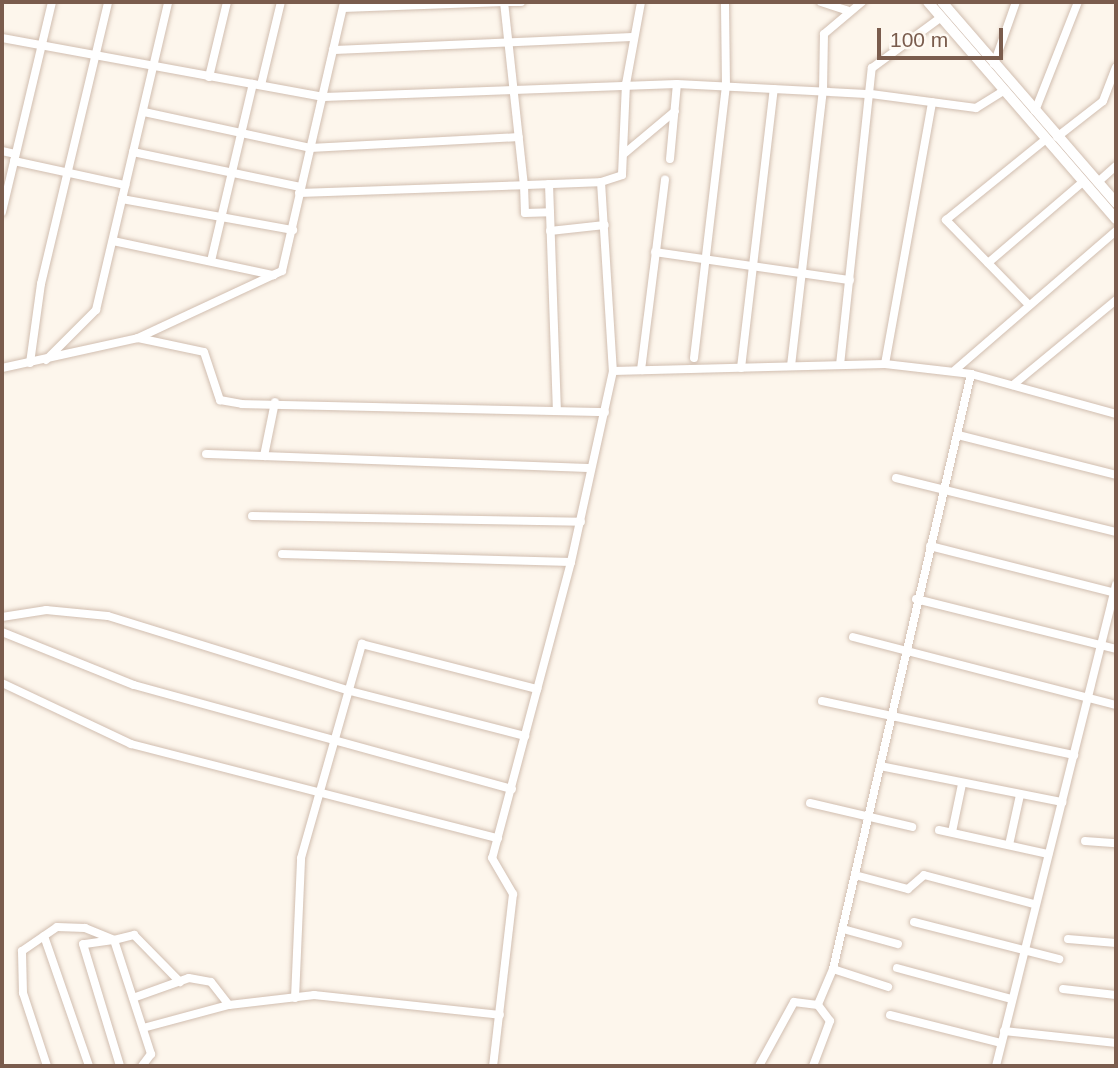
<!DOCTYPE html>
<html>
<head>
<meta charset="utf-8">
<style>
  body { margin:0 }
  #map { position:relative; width:1118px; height:1068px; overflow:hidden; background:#fdf6ec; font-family:Arial,sans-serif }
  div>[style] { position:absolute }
  .roads { filter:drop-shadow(0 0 2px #d1beb0) drop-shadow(0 0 2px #d1beb0) }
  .minor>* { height:8px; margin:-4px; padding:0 4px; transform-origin:4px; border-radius:4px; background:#fff }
  .secondary>* { height:10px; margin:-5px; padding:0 5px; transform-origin:5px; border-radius:5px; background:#fff }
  span { translate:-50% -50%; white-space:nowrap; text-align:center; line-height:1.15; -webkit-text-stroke:5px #fffaf3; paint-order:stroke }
  .frame { position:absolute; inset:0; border:4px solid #7a5c4d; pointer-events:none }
  .scale { position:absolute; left:877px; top:28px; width:126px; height:32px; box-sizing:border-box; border:4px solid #7a5c4d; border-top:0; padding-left:9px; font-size:21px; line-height:24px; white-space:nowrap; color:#7a5c4d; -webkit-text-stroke:5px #fffaf3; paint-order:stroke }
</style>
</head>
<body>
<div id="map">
  <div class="roads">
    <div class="minor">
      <i style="left:504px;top:2px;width:17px"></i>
      <i style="left:821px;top:2px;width:28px;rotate:18deg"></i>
      <i style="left:343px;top:8px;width:161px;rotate:-2.1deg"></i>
      <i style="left:504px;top:2px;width:184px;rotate:83.8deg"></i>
      <i style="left:524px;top:185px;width:77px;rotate:-2.2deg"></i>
      <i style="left:601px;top:182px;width:189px;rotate:86.4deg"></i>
      <i style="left:613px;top:371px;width:196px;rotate:102.4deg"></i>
      <i style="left:571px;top:562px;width:306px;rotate:104.9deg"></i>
      <i style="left:492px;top:858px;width:42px;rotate:59.7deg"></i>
      <i style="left:513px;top:894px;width:173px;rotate:96.6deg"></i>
      <i style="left:2px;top:38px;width:327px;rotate:10.4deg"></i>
      <i style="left:324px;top:97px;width:353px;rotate:-2.1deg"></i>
      <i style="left:677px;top:84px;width:194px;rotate:3deg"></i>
      <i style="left:871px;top:94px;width:106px;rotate:7.6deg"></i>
      <i style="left:976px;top:108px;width:32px;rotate:-32deg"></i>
      <i style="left:333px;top:50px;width:301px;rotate:-2.5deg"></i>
      <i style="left:994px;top:64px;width:66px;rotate:-70.5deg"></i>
      <i style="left:209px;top:77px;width:77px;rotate:-76.5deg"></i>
      <i style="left:261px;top:85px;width:85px;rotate:-76.5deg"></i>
      <i style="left:1035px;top:111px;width:117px;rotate:-68.5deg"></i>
      <i style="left:144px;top:112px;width:170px;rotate:12.2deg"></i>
      <i style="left:310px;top:148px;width:209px;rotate:-3deg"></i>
      <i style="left:1057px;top:137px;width:58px;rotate:-38deg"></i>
      <i style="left:1103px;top:101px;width:36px;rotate:-69deg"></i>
      <i style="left:2px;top:151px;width:13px;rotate:13deg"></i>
      <i style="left:133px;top:152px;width:171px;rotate:11.8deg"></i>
      <i style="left:625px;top:153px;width:65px;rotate:-40deg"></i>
      <i style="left:670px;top:159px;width:75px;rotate:-84.7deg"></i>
      <i style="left:14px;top:161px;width:114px;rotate:12.2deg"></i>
      <i style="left:601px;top:182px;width:22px;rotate:-18deg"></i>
      <i style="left:622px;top:175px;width:91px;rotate:-87.5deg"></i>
      <i style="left:626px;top:84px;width:83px;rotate:-79.6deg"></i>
      <i style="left:1098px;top:182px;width:24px;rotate:-42deg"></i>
      <i style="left:549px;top:184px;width:227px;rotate:88deg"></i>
      <i style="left:299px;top:193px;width:225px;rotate:-2deg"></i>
      <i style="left:524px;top:185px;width:28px;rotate:88deg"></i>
      <i style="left:525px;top:213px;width:25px;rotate:-2deg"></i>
      <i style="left:122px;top:199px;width:174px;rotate:10.3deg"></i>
      <i style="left:2px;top:212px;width:216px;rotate:-76.6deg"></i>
      <i style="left:550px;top:231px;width:55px;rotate:-6.2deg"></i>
      <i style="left:113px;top:241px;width:164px;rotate:12deg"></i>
      <i style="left:273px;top:275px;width:10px;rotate:-24deg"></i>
      <i style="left:282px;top:271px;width:276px;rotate:-77deg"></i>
      <i style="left:655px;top:252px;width:197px;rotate:8.2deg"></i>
      <i style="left:211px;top:261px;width:182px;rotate:-76.7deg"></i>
      <i style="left:988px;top:263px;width:125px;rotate:-40.5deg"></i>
      <i style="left:1029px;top:305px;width:119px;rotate:-134.3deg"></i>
      <i style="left:946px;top:220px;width:129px;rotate:-39deg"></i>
      <i style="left:138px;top:338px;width:67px;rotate:12deg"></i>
      <i style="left:204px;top:352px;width:51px;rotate:71.6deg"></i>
      <i style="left:220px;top:400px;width:22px;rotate:10deg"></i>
      <i style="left:242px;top:404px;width:363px;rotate:1.3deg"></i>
      <i style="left:694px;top:358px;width:273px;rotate:-83.3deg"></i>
      <i style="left:726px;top:87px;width:85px;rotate:-90.7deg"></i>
      <i style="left:46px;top:360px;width:71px;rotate:-45deg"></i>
      <i style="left:96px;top:310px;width:316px;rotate:-76.8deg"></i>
      <i style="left:30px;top:363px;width:80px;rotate:-82.1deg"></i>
      <i style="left:41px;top:284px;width:290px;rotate:-76.6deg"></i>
      <i style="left:885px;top:364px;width:266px;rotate:-79.8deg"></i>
      <i style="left:840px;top:365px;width:299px;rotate:-83.9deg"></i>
      <i style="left:872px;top:68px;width:84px;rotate:-36.3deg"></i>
      <i style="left:791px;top:366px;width:277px;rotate:-83.4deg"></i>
      <i style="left:823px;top:91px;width:57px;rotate:-89deg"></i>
      <i style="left:824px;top:34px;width:50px;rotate:-40.1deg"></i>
      <i style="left:2px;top:368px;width:139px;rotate:-12.4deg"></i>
      <i style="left:138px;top:338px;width:149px;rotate:-25deg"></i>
      <i style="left:741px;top:368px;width:281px;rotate:-83.3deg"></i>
      <i style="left:641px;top:370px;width:192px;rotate:-82.8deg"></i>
      <i style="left:955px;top:370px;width:213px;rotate:-40.8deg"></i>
      <i style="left:613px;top:371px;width:272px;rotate:-1.5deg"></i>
      <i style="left:885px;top:364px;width:87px;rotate:6.6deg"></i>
      <i style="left:971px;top:374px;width:611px;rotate:103.06deg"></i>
      <i style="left:833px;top:969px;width:39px;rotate:113deg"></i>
      <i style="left:971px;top:374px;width:150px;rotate:15.4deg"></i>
      <i style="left:1013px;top:385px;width:134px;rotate:-39.5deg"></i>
      <i style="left:958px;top:435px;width:163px;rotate:14.2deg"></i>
      <i style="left:206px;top:454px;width:385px;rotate:2.1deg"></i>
      <i style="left:264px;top:456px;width:55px;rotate:-78.5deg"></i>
      <i style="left:896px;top:478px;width:227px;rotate:13.8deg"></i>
      <i style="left:252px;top:516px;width:329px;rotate:1deg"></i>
      <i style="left:930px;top:546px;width:192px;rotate:14.2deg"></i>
      <i style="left:282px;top:554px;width:289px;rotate:1.6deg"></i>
      <i style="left:916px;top:599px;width:206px;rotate:14deg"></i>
      <i style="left:2px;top:617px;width:45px;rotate:-9deg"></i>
      <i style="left:46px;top:610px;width:62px;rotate:5.5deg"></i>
      <i style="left:108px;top:616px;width:253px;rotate:17.2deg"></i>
      <i style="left:350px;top:691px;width:181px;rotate:14.4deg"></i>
      <i style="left:2px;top:632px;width:142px;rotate:21.9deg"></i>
      <i style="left:134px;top:685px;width:392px;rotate:15.4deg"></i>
      <i style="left:853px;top:637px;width:272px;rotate:14.5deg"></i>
      <i style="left:2px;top:683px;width:143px;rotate:25.3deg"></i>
      <i style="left:131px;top:744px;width:379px;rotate:14.4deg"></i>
      <i style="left:822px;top:701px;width:258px;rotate:12.1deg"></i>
      <i style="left:880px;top:766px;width:186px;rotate:11.2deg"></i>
      <i style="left:810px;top:803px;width:105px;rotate:13.2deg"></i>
      <i style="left:939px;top:830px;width:112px;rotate:12.4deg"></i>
      <i style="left:952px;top:832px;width:49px;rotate:-78.2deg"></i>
      <i style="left:1085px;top:841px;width:31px;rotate:4deg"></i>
      <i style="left:1009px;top:845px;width:51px;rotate:-77.6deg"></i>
      <i style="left:855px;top:875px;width:55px;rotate:14.8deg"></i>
      <i style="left:908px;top:889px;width:21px;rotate:-41deg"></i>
      <i style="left:924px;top:875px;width:114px;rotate:14.8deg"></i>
      <i style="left:914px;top:922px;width:150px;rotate:14.3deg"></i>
      <i style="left:843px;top:929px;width:57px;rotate:15.3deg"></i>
      <i style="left:44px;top:936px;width:138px;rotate:70.9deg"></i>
      <i style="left:1068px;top:939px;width:48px;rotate:4.8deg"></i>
      <i style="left:113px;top:940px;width:30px;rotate:172deg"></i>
      <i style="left:83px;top:944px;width:127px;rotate:73.1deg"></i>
      <i style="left:114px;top:940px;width:120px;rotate:72deg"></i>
      <i style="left:151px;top:1054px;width:15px;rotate:127deg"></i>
      <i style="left:897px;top:968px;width:118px;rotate:15.2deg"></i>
      <i style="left:833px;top:969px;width:58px;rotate:18.1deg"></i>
      <i style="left:1063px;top:989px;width:53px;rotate:6.5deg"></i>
      <i style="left:133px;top:998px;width:59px;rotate:-19.7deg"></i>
      <i style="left:189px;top:978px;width:22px;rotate:10deg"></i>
      <i style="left:211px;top:982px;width:29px;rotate:52deg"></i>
      <i style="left:229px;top:1005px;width:86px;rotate:-6.7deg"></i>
      <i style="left:314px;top:995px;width:187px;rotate:6.1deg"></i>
      <i style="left:295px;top:998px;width:140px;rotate:-87.5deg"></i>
      <i style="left:301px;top:858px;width:223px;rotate:-74.1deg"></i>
      <i style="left:362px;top:644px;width:181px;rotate:14.4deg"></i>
      <i style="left:890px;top:1015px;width:114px;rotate:14.2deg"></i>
      <i style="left:143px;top:1028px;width:89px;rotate:-15deg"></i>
      <i style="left:1004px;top:1031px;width:113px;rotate:6.1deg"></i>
      <i style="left:47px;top:1066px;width:77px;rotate:-108.2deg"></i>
      <i style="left:23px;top:993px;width:42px;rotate:-91.4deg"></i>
      <i style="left:22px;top:951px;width:42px;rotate:-34.4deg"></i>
      <i style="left:57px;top:927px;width:28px;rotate:2deg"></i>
      <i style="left:85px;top:928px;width:31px;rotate:22deg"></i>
      <i style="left:114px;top:940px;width:21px;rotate:-14deg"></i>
      <i style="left:134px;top:935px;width:66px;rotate:45.6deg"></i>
      <i style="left:759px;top:1066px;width:73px;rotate:-61.3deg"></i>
      <i style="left:794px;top:1002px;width:24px;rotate:7deg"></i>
      <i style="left:813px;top:1066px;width:48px;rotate:-69.3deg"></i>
      <i style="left:830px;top:1021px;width:20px;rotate:-127deg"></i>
      <i style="left:996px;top:1066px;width:496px;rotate:-76deg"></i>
    </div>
    <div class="secondary">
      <i style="left:928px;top:2px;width:287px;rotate:49.1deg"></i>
      <i style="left:942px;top:2px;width:266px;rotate:49.1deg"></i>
    </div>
  </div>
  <div class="frame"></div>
  <div class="scale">100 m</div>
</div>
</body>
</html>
